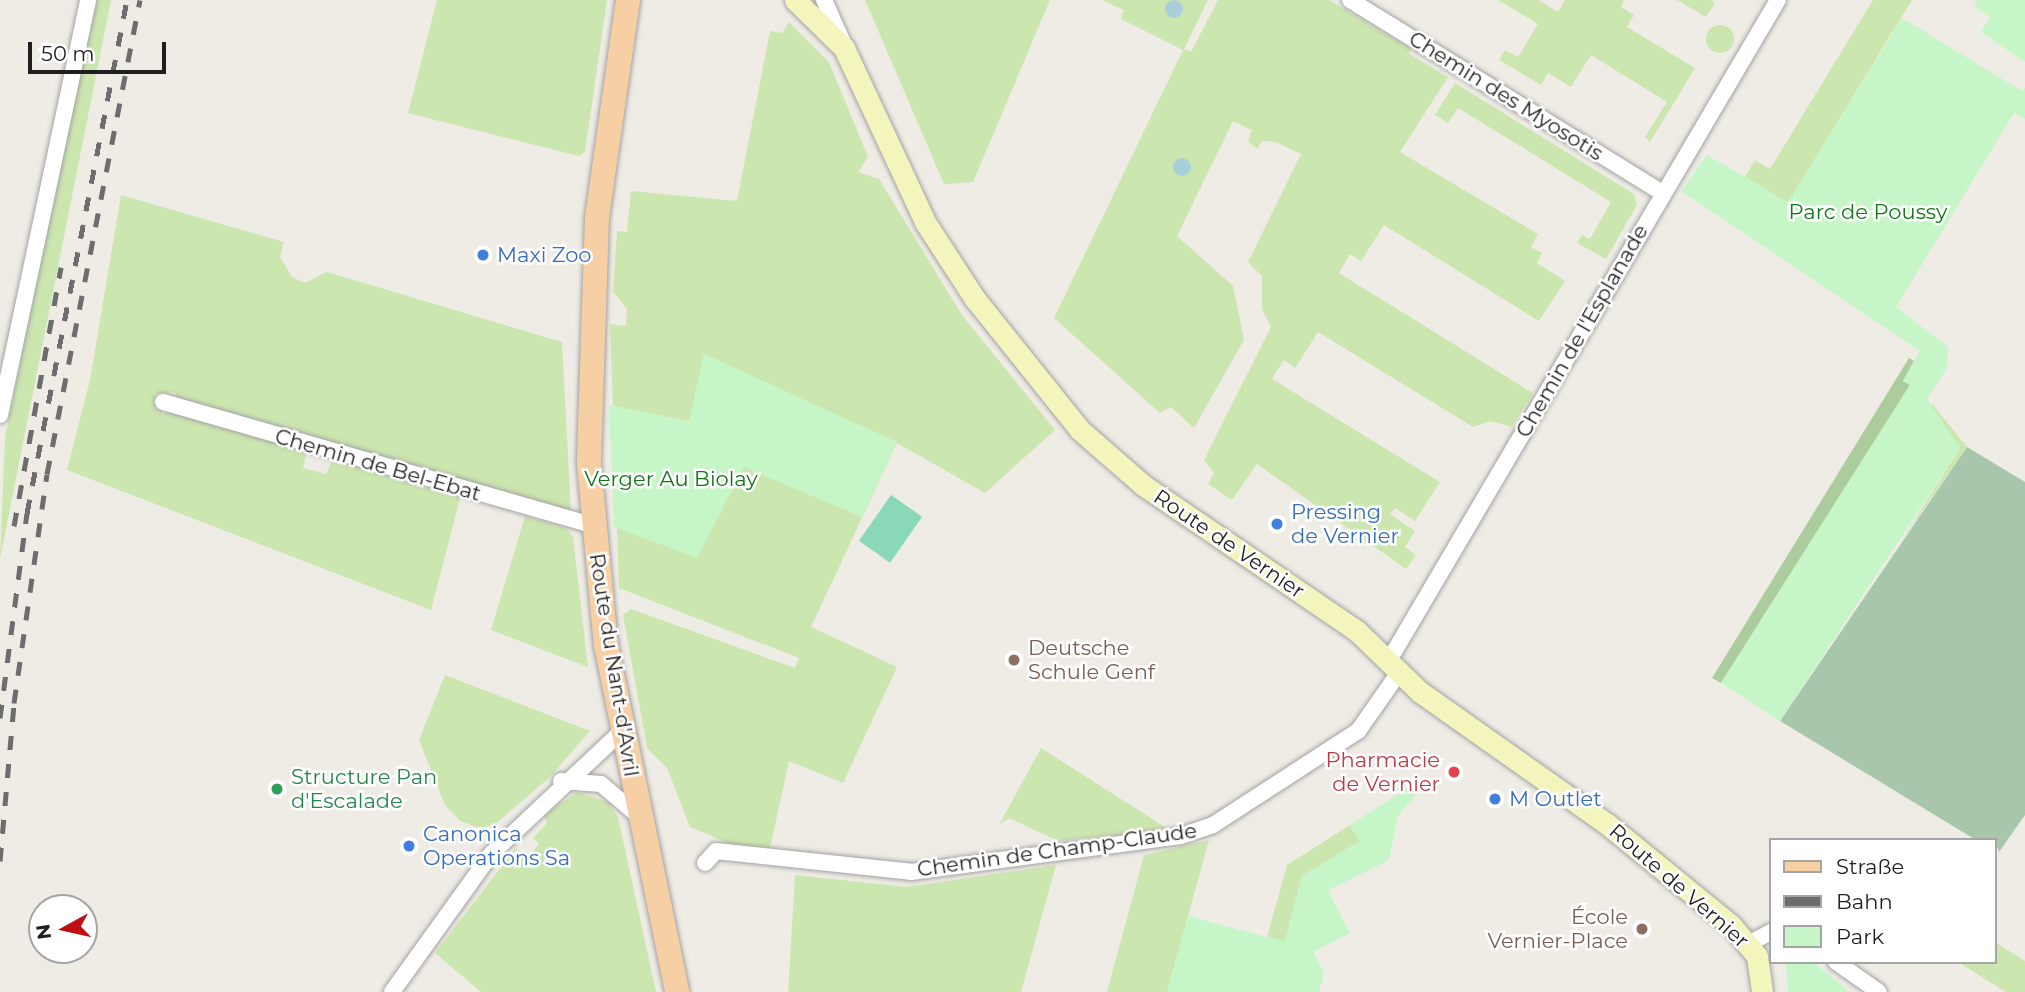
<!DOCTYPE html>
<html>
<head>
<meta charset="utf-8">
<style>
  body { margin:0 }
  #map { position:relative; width:2025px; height:992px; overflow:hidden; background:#efece6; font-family:Montserrat,sans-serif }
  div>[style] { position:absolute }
  .grass>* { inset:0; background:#cce6af }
  .round { border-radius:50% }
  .forest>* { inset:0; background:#accc9d }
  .cemetery>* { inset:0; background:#a8c6ac }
  .park>* { inset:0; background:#c6f6c8 }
  .pitch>* { inset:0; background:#89d9b8; transform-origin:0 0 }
  .water>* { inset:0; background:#a9d0da }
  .roads { filter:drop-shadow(0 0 2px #a3a3a3) drop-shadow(0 0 2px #a3a3a3) }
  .street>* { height:16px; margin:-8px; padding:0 8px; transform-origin:8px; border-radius:8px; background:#fff }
  .secondary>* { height:21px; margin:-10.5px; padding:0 10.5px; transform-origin:10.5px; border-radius:10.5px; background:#f4f5bd }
  .primary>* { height:24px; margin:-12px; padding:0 12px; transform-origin:12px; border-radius:12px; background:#f6d0a4 }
  .rail>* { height:5px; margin-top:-2.5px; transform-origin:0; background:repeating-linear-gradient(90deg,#6d6d6d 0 14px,transparent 0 28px) }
  .dots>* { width:19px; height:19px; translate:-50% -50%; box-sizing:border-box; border:4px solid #fff; border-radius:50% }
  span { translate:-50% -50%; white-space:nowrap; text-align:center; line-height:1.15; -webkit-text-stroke:5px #fff; paint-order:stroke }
  .street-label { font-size:21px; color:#1f1f1f }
  .park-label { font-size:21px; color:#137718 }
  .shop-label { font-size:21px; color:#366cbe }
  .left { translate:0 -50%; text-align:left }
  .education-label { font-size:21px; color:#785e54 }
  .right { translate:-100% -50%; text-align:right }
  .health-label { font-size:21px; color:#be3a42 }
  .leisure-label { font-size:21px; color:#27864d }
  .legend { position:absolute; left:1769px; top:838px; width:228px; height:126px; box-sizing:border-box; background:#fff; border:2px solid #a5a5a5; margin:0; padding:9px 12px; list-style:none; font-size:21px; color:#1f1f1f }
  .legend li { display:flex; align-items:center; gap:14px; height:35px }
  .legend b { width:35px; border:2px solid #a5a5a5 }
  .north { position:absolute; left:28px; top:894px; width:70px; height:70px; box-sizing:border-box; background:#fff; border:2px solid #a5a5a5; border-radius:50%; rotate:262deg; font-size:19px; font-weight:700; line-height:28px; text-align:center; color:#1f1f1f }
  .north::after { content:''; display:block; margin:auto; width:24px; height:32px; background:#c00d13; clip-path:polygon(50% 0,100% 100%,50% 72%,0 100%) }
  .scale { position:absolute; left:28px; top:42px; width:138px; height:32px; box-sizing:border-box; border:4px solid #1f1f1f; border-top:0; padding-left:9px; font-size:21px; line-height:24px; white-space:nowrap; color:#1f1f1f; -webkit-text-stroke:5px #fff; paint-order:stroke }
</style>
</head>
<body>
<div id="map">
  <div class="grass">
    <i style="clip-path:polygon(95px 0,111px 0,0 559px,5px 437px)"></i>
    <i style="clip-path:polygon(437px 0,607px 0,585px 152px,579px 156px,408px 113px)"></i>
    <i style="clip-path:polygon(865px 0,1050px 0,973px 182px,944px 184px)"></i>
    <i style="clip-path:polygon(1102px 0,1208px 0,1184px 49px,1191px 52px,1218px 0,1329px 0,1411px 49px,1409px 54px,1448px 77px,1400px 152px,1538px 234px,1531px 247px,1542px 253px,1537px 263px,1565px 281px,1539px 321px,1384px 225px,1361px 261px,1350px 254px,1339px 273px,1533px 393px,1512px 427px,1490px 421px,1473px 427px,1318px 332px,1295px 368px,1284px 360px,1272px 379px,1440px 482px,1415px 521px,1395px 508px,1390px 514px,1415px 531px,1405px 547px,1416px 555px,1406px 569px,1257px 464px,1232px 500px,1208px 484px,1214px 473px,1204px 460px,1271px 327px,1262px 309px,1262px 276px,1248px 262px,1301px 154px,1276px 142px,1262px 141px,1257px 149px,1248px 141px,1252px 130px,1233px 121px,1177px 236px,1233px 286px,1244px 340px,1194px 428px,1171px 407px,1160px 413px,1054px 318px,1183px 50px,1121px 19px,1124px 10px)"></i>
    <i style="clip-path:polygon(1498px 0,1538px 0,1558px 12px,1565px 0,1624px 0,1621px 7px,1634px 15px,1627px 27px,1695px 68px,1650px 142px,1645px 137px,1667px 102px,1591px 55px,1571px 87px,1548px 73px,1541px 85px,1499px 60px,1505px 50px,1518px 57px,1538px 24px)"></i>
    <i style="clip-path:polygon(1677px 0,1710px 0,1715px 3px,1706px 17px)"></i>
    <i style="clip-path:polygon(1873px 0,1912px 0,1788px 203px,1745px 177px,1755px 160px,1770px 169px)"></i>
    <i style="clip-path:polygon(789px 22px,829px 62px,868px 157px,858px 172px,879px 179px,962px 315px,1055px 430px,985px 493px,897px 443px,811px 627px,897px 667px,843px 783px,789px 761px,770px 848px,733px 845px,690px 827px,667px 768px,647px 748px,623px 615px,631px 609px,795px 668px,799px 658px,619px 588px,610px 324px,626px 326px,627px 309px,613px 292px,617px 231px,627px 232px,631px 191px,737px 201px,770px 31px,782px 33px)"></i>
    <i class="round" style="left:1706px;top:25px;width:28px;height:28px"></i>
    <i style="clip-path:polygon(1455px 83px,1634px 194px,1637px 205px,1606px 259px,1577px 243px,1582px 235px,1590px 239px,1611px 202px,1458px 108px,1448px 123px,1435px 115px)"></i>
    <i style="clip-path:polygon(121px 195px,284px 242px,280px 257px,292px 277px,305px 283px,327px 272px,562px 342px,571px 512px,178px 401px,175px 392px,155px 394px,162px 414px,171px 411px,307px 452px,303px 468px,326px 474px,332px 460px,460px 498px,431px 610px,67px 470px,90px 380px)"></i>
    <i style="clip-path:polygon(1932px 404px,1967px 447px,1904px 537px,1960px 448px,1928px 410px)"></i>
    <i style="clip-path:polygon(525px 516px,566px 528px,573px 537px,588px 667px,491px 630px)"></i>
    <i style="clip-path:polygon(445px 675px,590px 731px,550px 777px,494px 825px,479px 828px,460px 821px,445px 805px,419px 740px)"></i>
    <i style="clip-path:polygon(1041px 748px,1168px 829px,1058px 841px,1009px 818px,999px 825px)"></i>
    <i style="clip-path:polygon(577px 792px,608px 802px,618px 817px,656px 992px,481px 992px,435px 953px,515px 849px,529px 855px,539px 844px,533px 838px,547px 823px,544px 815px)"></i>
    <i style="clip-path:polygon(1350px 825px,1360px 841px,1302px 876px,1285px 942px,1267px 937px,1287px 865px)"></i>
    <i style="clip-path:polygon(1209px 840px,1167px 992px,1107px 992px,1144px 855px)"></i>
    <i style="clip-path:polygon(1056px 865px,1021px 992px,788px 992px,795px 875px,907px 887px)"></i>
    <i style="clip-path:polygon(1995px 942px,2025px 961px,2025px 992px,2006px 992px,1958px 962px,1995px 962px)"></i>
  </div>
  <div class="forest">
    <i style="clip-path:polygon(1909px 358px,1914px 361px,1903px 381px,1910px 385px,1721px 683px,1712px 678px)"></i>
  </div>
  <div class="cemetery">
    <i style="clip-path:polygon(1967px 447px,2025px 482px,2025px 815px,1999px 852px,1995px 840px,1976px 840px,1780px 721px)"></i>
  </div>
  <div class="park">
    <i style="clip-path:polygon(1978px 0,2025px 0,2025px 62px,1981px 32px,1990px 17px,1974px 6px)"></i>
    <i style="clip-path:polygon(1902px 18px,2022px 91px,2025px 87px,2025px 119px,2014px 113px,1896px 307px,1948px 347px,1947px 368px,1927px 399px,1960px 448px,1780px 721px,1721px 683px,1910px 385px,1903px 381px,1920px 351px,1681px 191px,1707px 155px,1788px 202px)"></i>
    <i style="clip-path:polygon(704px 354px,897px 442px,862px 517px,744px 467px,697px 558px,614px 527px,609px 405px,689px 421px)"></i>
    <i style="clip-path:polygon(1415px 783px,1421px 788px,1398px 816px,1389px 860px,1328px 890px,1350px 933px,1313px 952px,1324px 973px,1319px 992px,1167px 992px,1188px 916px,1285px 942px,1302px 876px,1360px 841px,1350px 825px)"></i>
    <i style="clip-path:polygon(1786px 962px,1813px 962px,1850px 992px,1788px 992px)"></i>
  </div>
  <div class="pitch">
    <i style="left:891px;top:495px;width:38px;height:56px;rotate:35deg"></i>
  </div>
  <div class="water">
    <i class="round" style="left:1165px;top:0;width:18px;height:18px"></i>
    <i class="round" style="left:1173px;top:158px;width:18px;height:18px"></i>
  </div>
  <div class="roads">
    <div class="street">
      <i style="left:824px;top:0;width:49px;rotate:66deg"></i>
      <i style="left:1350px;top:0;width:365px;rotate:31.7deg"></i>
      <i style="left:163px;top:402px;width:446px;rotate:16deg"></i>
      <i style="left:0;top:415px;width:424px;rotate:-78deg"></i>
      <i style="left:1388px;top:662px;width:768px;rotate:-59.5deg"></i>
      <i style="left:561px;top:781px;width:40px;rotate:4.3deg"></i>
      <i style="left:601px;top:784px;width:51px;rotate:40.2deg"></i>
      <i style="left:705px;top:863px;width:16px;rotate:-47deg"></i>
      <i style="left:716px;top:851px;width:196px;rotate:6.1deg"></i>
      <i style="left:911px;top:872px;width:272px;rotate:-7.6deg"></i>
      <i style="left:1181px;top:836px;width:34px;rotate:-19deg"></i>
      <i style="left:1213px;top:825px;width:173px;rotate:-33deg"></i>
      <i style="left:1358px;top:731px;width:70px;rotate:-54.9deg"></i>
      <i style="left:1750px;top:943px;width:24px;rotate:-28deg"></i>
      <i style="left:1836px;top:962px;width:52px;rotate:34.9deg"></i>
      <i style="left:392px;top:992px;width:170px;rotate:-54.3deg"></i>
      <i style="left:491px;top:854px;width:180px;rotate:-43.2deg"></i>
    </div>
    <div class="secondary">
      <i style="left:795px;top:0;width:69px;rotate:44.4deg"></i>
      <i style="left:844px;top:48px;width:192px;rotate:65deg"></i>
      <i style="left:925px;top:222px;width:92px;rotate:57deg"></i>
      <i style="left:975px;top:299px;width:168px;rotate:51.3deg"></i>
      <i style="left:1080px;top:430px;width:84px;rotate:41.1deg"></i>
      <i style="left:1143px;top:485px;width:259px;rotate:34.3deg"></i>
      <i style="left:1357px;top:631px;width:88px;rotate:44.1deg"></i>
      <i style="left:1420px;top:692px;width:229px;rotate:35.2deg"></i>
      <i style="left:1607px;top:824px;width:160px;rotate:39.2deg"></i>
      <i style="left:1731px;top:925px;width:40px;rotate:50deg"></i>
      <i style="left:1757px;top:956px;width:36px;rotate:82deg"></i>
    </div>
    <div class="primary">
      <i style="left:628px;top:0;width:220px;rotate:98.1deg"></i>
      <i style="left:597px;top:218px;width:245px;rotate:91.9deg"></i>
      <i style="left:589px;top:463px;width:183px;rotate:84.7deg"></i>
      <i style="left:606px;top:645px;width:354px;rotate:78.4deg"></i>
    </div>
  </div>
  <div class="rail">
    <i style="left:14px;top:526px;width:263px;rotate:-79.7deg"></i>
    <i style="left:0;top:718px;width:207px;rotate:-82.5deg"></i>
    <i style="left:27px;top:513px;width:523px;rotate:-78.97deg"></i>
    <i style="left:0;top:861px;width:159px;rotate:-84.9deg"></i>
    <i style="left:14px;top:703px;width:231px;rotate:-81.8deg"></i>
    <i style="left:47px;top:474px;width:483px;rotate:-78.9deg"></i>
  </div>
  <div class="dots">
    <i style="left:483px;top:255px;background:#3f7fe0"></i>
    <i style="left:1277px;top:524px;background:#3f7fe0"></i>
    <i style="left:1014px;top:660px;background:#8d6e63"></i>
    <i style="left:1454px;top:772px;background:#e0444e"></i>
    <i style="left:277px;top:789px;background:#2e9e5b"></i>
    <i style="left:1495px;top:799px;background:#3f7fe0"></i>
    <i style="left:409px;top:846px;background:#3f7fe0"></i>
    <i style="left:1642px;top:929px;background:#8d6e63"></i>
  </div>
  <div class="street-label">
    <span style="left:1506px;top:96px;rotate:32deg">Chemin des Myosotis</span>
    <span style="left:1582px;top:331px;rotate:-60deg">Chemin de l'Esplanade</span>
    <span style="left:378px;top:465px;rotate:16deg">Chemin de Bel-Ebat</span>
    <span style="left:1229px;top:544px;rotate:34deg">Route de Vernier</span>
    <span style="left:614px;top:665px;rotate:81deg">Route du Nant-d'Avril</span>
    <span style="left:1057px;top:850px;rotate:-8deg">Chemin de Champ-Claude</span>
    <span style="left:1679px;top:886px;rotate:41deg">Route de Vernier</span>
  </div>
  <div class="park-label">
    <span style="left:1868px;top:212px">Parc de Poussy</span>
    <span style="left:671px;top:479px">Verger Au Biolay</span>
  </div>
  <div class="shop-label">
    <span class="left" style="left:497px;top:255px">Maxi Zoo</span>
    <span class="left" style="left:1291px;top:524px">Pressing<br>de Vernier</span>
    <span class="left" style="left:1509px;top:799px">M Outlet</span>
    <span class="left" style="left:423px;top:846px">Canonica<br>Operations Sa</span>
  </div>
  <div class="education-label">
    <span class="left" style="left:1028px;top:660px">Deutsche<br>Schule Genf</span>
    <span class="right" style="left:1628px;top:929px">École<br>Vernier-Place</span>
  </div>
  <div class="health-label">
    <span class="right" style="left:1440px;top:772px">Pharmacie<br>de Vernier</span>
  </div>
  <div class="leisure-label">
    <span class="left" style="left:291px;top:789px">Structure Pan<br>d'Escalade</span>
  </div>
  <ul class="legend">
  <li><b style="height:9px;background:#f6d0a4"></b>Straße</li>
  <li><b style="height:9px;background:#6d6d6d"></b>Bahn</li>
  <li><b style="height:19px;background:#c6f6c8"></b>Park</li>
  </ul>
  <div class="north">N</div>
  <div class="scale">50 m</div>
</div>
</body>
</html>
